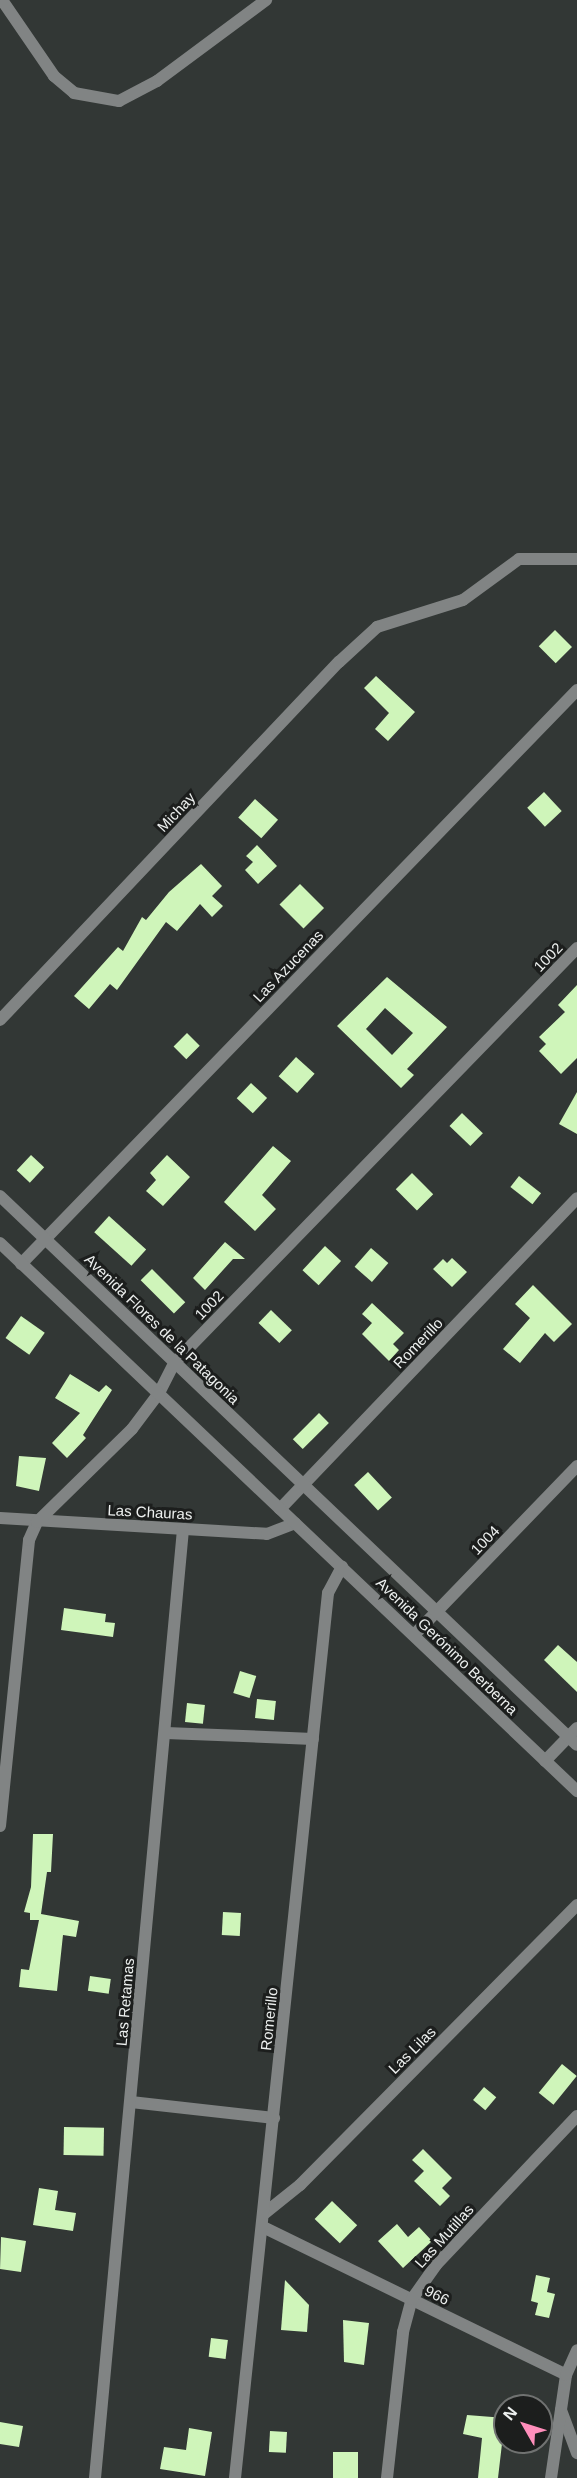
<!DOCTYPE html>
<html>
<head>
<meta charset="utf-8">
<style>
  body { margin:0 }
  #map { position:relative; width:577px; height:2478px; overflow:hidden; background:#323735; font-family:Arial,sans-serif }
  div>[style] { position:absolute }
  .building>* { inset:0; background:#cff5ba; transform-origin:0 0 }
  .minor>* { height:12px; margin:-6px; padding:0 6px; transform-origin:6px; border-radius:6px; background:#818484 }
  .tertiary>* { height:12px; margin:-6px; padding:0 6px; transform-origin:6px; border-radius:6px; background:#818484 }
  span { translate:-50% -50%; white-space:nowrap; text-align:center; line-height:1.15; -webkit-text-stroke:6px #1c1e1d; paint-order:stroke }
  .street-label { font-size:15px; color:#edf0ef }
  .north { position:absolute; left:493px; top:2394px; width:60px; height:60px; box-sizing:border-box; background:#1c1e1d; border:2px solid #707271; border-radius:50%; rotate:309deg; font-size:16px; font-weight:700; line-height:24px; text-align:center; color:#edf0ef }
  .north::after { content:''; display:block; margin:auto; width:21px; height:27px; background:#ff8ebb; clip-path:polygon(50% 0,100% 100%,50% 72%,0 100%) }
</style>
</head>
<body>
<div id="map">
  <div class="building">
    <i style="left:555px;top:630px;width:24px;height:23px;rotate:45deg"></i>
    <i style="clip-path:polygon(376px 676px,415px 712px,388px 741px,375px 729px,389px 713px,364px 688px)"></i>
    <i style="left:544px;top:792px;width:26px;height:23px;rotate:47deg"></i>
    <i style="left:255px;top:799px;width:31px;height:25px;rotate:42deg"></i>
    <i style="clip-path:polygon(257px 845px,277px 866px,258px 884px,245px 870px,253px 862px,246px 856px)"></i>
    <i style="clip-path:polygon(201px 864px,222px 886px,212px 896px,223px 906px,212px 917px,200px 904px,177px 931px,166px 922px,117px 990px,110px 984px,89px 1009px,74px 996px,118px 947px,123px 951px,142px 917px,146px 920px,169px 892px)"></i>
    <i style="left:300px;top:884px;width:34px;height:29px;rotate:45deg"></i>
    <i style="clip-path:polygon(evenodd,387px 977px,447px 1027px,407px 1069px,414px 1075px,401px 1088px,337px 1026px,387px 977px,385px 1008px,413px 1033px,392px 1055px,366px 1029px,385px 1008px)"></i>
    <i style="clip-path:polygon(577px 985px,577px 1058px,561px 1074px,539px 1051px,546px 1044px,539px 1037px,565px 1012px,558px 1005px)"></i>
    <i style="left:187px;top:1033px;width:18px;height:19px;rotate:45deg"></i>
    <i style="left:296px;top:1057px;width:25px;height:26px;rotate:42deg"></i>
    <i style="left:251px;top:1083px;width:22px;height:21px;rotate:43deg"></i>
    <i style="clip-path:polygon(577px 1092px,577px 1134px,559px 1124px)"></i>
    <i style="left:462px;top:1113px;width:29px;height:18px;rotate:44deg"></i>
    <i style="clip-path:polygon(273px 1146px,291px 1161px,262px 1195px,276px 1209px,255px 1231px,224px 1202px)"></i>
    <i style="left:31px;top:1155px;width:18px;height:21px;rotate:43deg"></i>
    <i style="clip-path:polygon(167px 1155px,190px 1177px,163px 1206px,146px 1191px,156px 1180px,150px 1173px)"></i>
    <i style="left:412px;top:1173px;width:30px;height:23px;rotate:45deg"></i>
    <i style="left:519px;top:1176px;width:28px;height:14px;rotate:38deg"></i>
    <i style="left:109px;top:1216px;width:50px;height:22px;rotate:42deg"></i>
    <i style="clip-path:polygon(225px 1242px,245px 1259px,233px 1259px,205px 1290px,193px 1278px)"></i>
    <i style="left:325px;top:1246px;width:22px;height:33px;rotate:43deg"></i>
    <i style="left:371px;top:1248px;width:23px;height:25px;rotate:41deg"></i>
    <i style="clip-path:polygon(452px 1258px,467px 1272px,452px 1287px,433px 1269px,443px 1259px,447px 1263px)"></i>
    <i style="left:152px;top:1269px;width:47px;height:16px;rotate:45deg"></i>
    <i style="clip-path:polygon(533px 1285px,572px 1324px,554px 1342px,545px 1333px,520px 1363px,503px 1349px,530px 1318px,515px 1304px)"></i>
    <i style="clip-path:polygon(372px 1303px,404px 1333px,393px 1344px,399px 1350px,389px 1361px,362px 1334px,372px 1323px,362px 1314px)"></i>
    <i style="left:271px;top:1310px;width:29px;height:18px;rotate:44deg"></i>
    <i style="left:21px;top:1316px;width:29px;height:27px;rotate:35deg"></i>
    <i style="clip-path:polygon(70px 1374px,99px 1392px,106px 1385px,112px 1390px,83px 1435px,86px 1438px,67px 1458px,52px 1443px,80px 1413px,55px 1398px)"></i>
    <i style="left:319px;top:1413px;width:14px;height:37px;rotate:45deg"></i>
    <i style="clip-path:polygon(19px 1456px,46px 1458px,39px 1491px,16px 1486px)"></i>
    <i style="left:368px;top:1472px;width:35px;height:19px;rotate:47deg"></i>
    <i style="clip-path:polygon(64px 1608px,106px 1614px,105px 1622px,115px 1623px,113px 1637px,61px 1630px)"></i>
    <i style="clip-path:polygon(558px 1645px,577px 1662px,577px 1692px,544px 1660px)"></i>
    <i style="left:240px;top:1671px;width:17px;height:23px;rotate:17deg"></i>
    <i style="left:257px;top:1699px;width:19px;height:19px;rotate:6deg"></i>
    <i style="left:187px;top:1703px;width:18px;height:19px;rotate:6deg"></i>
    <i style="clip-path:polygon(33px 1834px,53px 1834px,51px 1872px,47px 1872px,41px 1914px,79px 1921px,76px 1937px,63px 1935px,57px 1991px,19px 1987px,21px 1969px,29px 1970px,39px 1920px,30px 1920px,30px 1913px,24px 1912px,31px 1887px)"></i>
    <i style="left:223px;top:1912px;width:18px;height:23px;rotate:3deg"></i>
    <i style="left:90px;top:1976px;width:21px;height:15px;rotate:8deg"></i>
    <i style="left:562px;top:2064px;width:19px;height:37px;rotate:39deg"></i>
    <i style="left:484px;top:2087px;width:16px;height:17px;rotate:40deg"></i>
    <i style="left:64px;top:2127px;width:40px;height:28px;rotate:1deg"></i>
    <i style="clip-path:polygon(423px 2149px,452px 2178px,442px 2188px,450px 2196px,440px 2206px,414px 2181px,424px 2171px,412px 2160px)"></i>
    <i style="clip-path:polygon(39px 2188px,58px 2191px,55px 2210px,76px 2213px,73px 2231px,33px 2225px)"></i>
    <i style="left:332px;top:2201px;width:35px;height:25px;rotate:44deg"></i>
    <i style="clip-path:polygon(397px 2224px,408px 2237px,419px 2227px,432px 2241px,403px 2268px,378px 2241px)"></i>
    <i style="clip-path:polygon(1px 2237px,26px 2241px,21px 2272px,0 2269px)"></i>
    <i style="clip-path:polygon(536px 2275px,550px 2278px,547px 2292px,555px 2294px,549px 2318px,535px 2315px,538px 2303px,531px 2301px)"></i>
    <i style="clip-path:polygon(285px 2280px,309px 2305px,307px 2332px,281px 2330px)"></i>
    <i style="clip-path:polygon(343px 2320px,369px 2323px,364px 2365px,344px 2362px)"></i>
    <i style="left:211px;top:2338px;width:17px;height:19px;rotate:7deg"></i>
    <i style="clip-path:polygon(467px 2415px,505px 2418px,498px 2478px,478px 2478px,482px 2438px,463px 2434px)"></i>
    <i style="clip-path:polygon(0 2422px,23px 2426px,19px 2447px,0 2444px)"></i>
    <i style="clip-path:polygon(189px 2428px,212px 2432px,205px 2476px,160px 2469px,164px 2447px,186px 2450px)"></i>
    <i style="left:270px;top:2431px;width:17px;height:21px;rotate:3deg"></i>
    <i style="left:358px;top:2452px;width:26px;height:25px;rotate:90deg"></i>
  </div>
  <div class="minor">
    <i style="left:2px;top:0;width:92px;rotate:55.6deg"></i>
    <i style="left:54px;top:76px;width:26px;rotate:40deg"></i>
    <i style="left:74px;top:93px;width:46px;rotate:10.1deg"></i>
    <i style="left:119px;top:101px;width:43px;rotate:-27.8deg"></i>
    <i style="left:157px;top:81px;width:136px;rotate:-36.6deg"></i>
    <i style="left:0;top:1020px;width:493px;rotate:-46.6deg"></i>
    <i style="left:339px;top:662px;width:52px;rotate:-42.6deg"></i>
    <i style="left:377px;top:627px;width:90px;rotate:-17.4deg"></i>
    <i style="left:463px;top:600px;width:69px;rotate:-36.2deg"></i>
    <i style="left:519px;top:559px;width:58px"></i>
    <i style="left:21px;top:1264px;width:799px;rotate:-45.91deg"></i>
    <i style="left:280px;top:1509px;width:430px;rotate:-46.3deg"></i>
    <i style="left:0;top:1518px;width:267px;rotate:3.4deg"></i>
    <i style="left:267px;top:1534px;width:30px;rotate:-21deg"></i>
    <i style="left:414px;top:1635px;width:235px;rotate:-46deg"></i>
    <i style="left:166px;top:1733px;width:147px;rotate:2.3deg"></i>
    <i style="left:545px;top:1761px;width:46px;rotate:-45.9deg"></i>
    <i style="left:0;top:1826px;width:287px;rotate:-84.2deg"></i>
    <i style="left:29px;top:1540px;width:20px;rotate:-66deg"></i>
    <i style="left:37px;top:1522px;width:133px;rotate:-44.4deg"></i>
    <i style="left:132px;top:1429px;width:45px;rotate:-53.1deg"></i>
    <i style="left:159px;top:1393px;width:35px;rotate:-63deg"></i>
    <i style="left:175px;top:1362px;width:577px;rotate:-45.84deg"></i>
    <i style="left:131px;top:2102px;width:144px;rotate:6.4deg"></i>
    <i style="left:265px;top:2213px;width:45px;rotate:-38.7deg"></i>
    <i style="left:300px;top:2185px;width:394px;rotate:-45.3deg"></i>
    <i style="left:263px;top:2227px;width:337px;rotate:26deg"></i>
    <i style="left:561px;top:2410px;width:46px;rotate:69.6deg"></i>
    <i style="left:95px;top:2478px;width:953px;rotate:-84.7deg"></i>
    <i style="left:235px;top:2478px;width:890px;rotate:-84deg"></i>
    <i style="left:328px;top:1593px;width:30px;rotate:-62deg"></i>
    <i style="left:387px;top:2478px;width:147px;rotate:-83.7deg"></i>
    <i style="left:403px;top:2332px;width:34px;rotate:-75deg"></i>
    <i style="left:412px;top:2299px;width:42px;rotate:-54.8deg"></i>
    <i style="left:436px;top:2265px;width:205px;rotate:-46.6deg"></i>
    <i style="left:551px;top:2478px;width:104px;rotate:-81.7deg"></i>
    <i style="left:566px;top:2375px;width:27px;rotate:-66deg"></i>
  </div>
  <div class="tertiary">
    <i style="left:0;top:1196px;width:796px;rotate:43.58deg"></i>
    <i style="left:0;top:1243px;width:796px;rotate:43.52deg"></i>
  </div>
  <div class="street-label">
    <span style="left:176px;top:812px;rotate:-47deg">Michay</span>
    <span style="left:548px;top:957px;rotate:-46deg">1002</span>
    <span style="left:288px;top:966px;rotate:-46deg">Las Azucenas</span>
    <span style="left:209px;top:1305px;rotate:-46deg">1002</span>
    <span style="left:162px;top:1329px;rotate:44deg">Avenida Flores de la Patagonia</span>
    <span style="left:418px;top:1343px;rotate:-46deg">Romerillo</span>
    <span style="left:150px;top:1512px;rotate:3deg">Las Chauras</span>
    <span style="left:485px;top:1540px;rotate:-46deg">1004</span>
    <span style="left:447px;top:1646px;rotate:44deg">Avenida Gerónimo Berberna</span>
    <span style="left:125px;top:2002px;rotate:-85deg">Las Retamas</span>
    <span style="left:269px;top:2019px;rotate:-84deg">Romerillo</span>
    <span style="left:412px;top:2050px;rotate:-45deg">Las Lilas</span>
    <span style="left:444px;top:2236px;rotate:-48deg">Las Mutillas</span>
    <span style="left:437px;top:2295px;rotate:26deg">966</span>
  </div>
  <div class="north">N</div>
</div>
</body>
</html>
